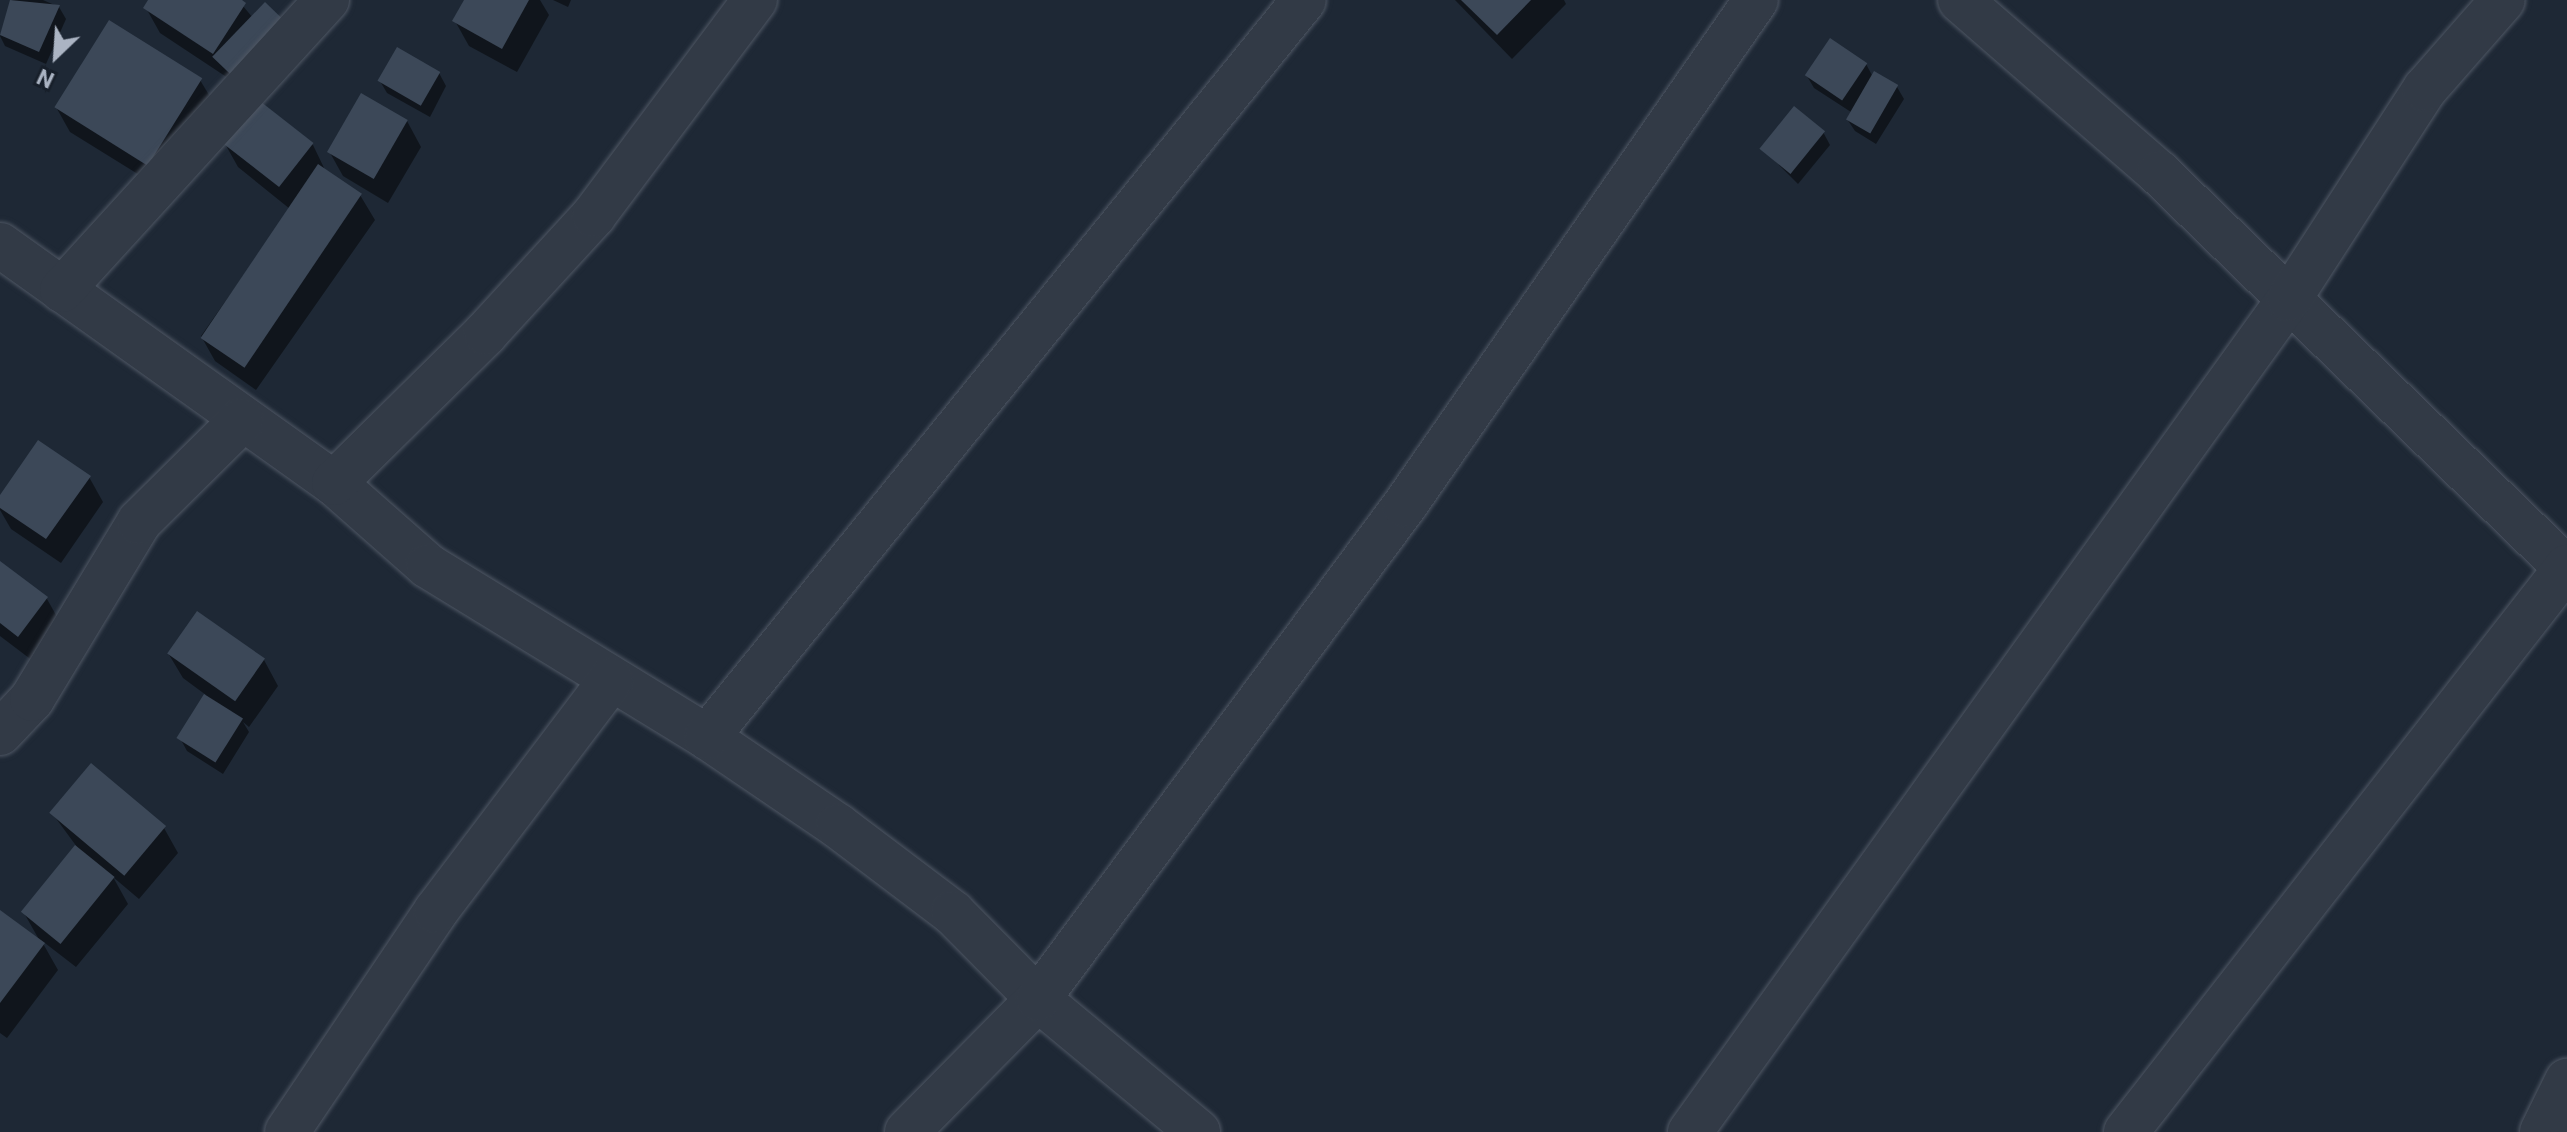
<!DOCTYPE html>
<html>
<head>
<meta charset="utf-8">
<style>
  body { margin:0 }
  #map { position:relative; width:2567px; height:1132px; overflow:hidden; background:#1e2835; font-family:Roboto,sans-serif }
  div>[style] { position:absolute }
  .shadow>* { inset:0; background:#0007 }
  .building>* { inset:0; background:#3c4858; transform-origin:0 0 }
  .roads { filter:drop-shadow(0 0 2px #4f5764) drop-shadow(0 0 2px #4f5764) }
  .minor>* { height:44px; margin:-22px; padding:0 22px; transform-origin:22px; border-radius:22px; background:#323a46 }
  span { translate:-50% -50%; white-space:nowrap; text-align:center; line-height:1.15; -webkit-text-stroke:6px #171f2a; paint-order:stroke }
  .north { position:absolute; left:16px; top:16px; width:80px; height:80px; -webkit-text-stroke:6px #171f2a; paint-order:stroke; rotate:205deg; font-size:22px; font-weight:700; line-height:32px; text-align:center; color:#abb4c3 }
  .north::after { content:''; display:block; margin:auto; width:28px; height:36px; background:#abb4c3; clip-path:polygon(50% 0,100% 100%,50% 72%,0 100%) }
</style>
</head>
<body>
<div id="map">
  <div class="shadow">
    <i style="clip-path:polygon(12px 0,43px 0,59px 7px,66px 19px,46px 64px,5px 46px,0 36px)"></i>
    <i style="clip-path:polygon(151px 0,238px 0,253px 18px,266px 5px,228px 78px,160px 33px,146px 8px)"></i>
    <i style="clip-path:polygon(466px 0,540px 0,549px 15px,517px 72px,469px 46px,455px 21px)"></i>
    <i style="clip-path:polygon(553px 0,571px 0,568px 7px)"></i>
    <i style="clip-path:polygon(1455px 0,1564px 0,1566px 4px,1512px 59px)"></i>
    <i style="clip-path:polygon(1866px 64px,1873px 77px,1897px 87px,1904px 99px,1876px 144px,1855px 131px,1847px 119px,1851px 112px,1814px 88px,1807px 76px)"></i>
    <i style="clip-path:polygon(439px 73px,446px 86px,430px 117px,387px 93px,380px 81px)"></i>
    <i style="clip-path:polygon(200px 80px,215px 105px,162px 189px,70px 132px,56px 107px)"></i>
    <i style="clip-path:polygon(257px 101px,313px 145px,326px 172px,360px 195px,375px 220px,256px 390px,215px 361px,201px 336px,290px 209px,238px 167px,224px 142px)"></i>
    <i style="clip-path:polygon(407px 121px,421px 147px,388px 203px,343px 176px,329px 151px)"></i>
    <i style="clip-path:polygon(1823px 132px,1830px 145px,1798px 184px,1762px 148px)"></i>
    <i style="clip-path:polygon(89px 477px,103px 502px,61px 563px,11px 529px,0 510px,0 499px)"></i>
    <i style="clip-path:polygon(0 564px,47px 599px,61px 624px,33px 661px,0 636px)"></i>
    <i style="clip-path:polygon(168px 653px,264px 660px,278px 686px,249px 727px,243px 722px,249px 732px,223px 774px,187px 751px,180px 738px,206px 695px,183px 678px)"></i>
    <i style="clip-path:polygon(52px 813px,164px 828px,178px 853px,139px 899px,113px 877px,128px 904px,76px 967px,41px 940px,58px 970px,7px 1038px,0 1033px,0 912px,41px 943px,24px 913px,77px 847px)"></i>
  </div>
  <div class="building">
    <i style="clip-path:polygon(10px 0,60px 5px,39px 52px,0 35px)"></i>
    <i style="clip-path:polygon(148px 0,242px 0,246px 3px,213px 54px,143px 8px)"></i>
    <i style="clip-path:polygon(464px 0,529px 0,502px 49px,452px 21px)"></i>
    <i style="clip-path:polygon(1461px 0,1531px 0,1497px 35px)"></i>
    <i style="left:265px;top:2px;width:33px;height:76px;rotate:44deg"></i>
    <i style="left:109px;top:20px;width:110px;height:103px;rotate:32deg"></i>
    <i style="left:1830px;top:38px;width:45px;height:45px;rotate:34deg"></i>
    <i style="left:397px;top:47px;width:50px;height:39px;rotate:30deg"></i>
    <i style="left:1874px;top:71px;width:28px;height:56px;rotate:30deg"></i>
    <i style="left:361px;top:93px;width:54px;height:68px;rotate:30deg"></i>
    <i style="left:256px;top:98px;width:73px;height:56px;rotate:38deg"></i>
    <i style="left:1794px;top:106px;width:40px;height:55px;rotate:39deg"></i>
    <i style="left:318px;top:164px;width:53px;height:210px;rotate:34deg"></i>
    <i style="clip-path:polygon(38px 440px,91px 476px,46px 539px,0 508px,0 495px)"></i>
    <i style="clip-path:polygon(0 561px,48px 597px,18px 637px,0 623px)"></i>
    <i style="left:197px;top:611px;width:83px;height:52px;rotate:35deg"></i>
    <i style="left:204px;top:694px;width:46px;height:52px;rotate:32deg"></i>
    <i style="left:91px;top:763px;width:98px;height:65px;rotate:40deg"></i>
    <i style="left:75px;top:845px;width:51px;height:86px;rotate:39deg"></i>
    <i style="clip-path:polygon(0 910px,45px 943px,0 1003px)"></i>
  </div>
  <div class="roads">
    <div class="minor">
      <i style="left:1960px;top:0;width:264px;rotate:41deg"></i>
      <i style="left:2159px;top:173px;width:569px;rotate:44.14deg"></i>
      <i style="left:0;top:245px;width:410px;rotate:35.5deg"></i>
      <i style="left:334px;top:483px;width:125px;rotate:41.4deg"></i>
      <i style="left:428px;top:566px;width:327px;rotate:31.5deg"></i>
      <i style="left:707px;top:737px;width:158px;rotate:34.2deg"></i>
      <i style="left:838px;top:826px;width:144px;rotate:37.1deg"></i>
      <i style="left:953px;top:913px;width:121px;rotate:45.3deg"></i>
      <i style="left:1038px;top:999px;width:208px;rotate:39.7deg"></i>
      <i style="left:62px;top:290px;width:393px;rotate:-47.6deg"></i>
      <i style="left:334px;top:483px;width:214px;rotate:-44.6deg"></i>
      <i style="left:486px;top:333px;width:160px;rotate:-47.5deg"></i>
      <i style="left:594px;top:215px;width:269px;rotate:-53.2deg"></i>
      <i style="left:0;top:733px;width:47px;rotate:-46.7deg"></i>
      <i style="left:32px;top:699px;width:207px;rotate:-58.8deg"></i>
      <i style="left:139px;top:522px;width:144px;rotate:-44.7deg"></i>
      <i style="left:707px;top:737px;width:948px;rotate:-50.99deg"></i>
      <i style="left:287px;top:1132px;width:267px;rotate:-56deg"></i>
      <i style="left:436px;top:911px;width:290px;rotate:-52.9deg"></i>
      <i style="left:907px;top:1132px;width:187px;rotate:-45.4deg"></i>
      <i style="left:1038px;top:999px;width:615px;rotate:-53.39deg"></i>
      <i style="left:1405px;top:505px;width:615px;rotate:-55.2deg"></i>
      <i style="left:1690px;top:1132px;width:1026px;rotate:-54.28deg"></i>
      <i style="left:2289px;top:299px;width:250px;rotate:-57.1deg"></i>
      <i style="left:2425px;top:89px;width:118px;rotate:-48.8deg"></i>
      <i style="left:2126px;top:1132px;width:717px;rotate:-52.03deg"></i>
      <i style="left:2542px;top:1132px;width:57px;rotate:-63.9deg"></i>
    </div>
  </div>
  <div class="north">N</div>
</div>
</body>
</html>
